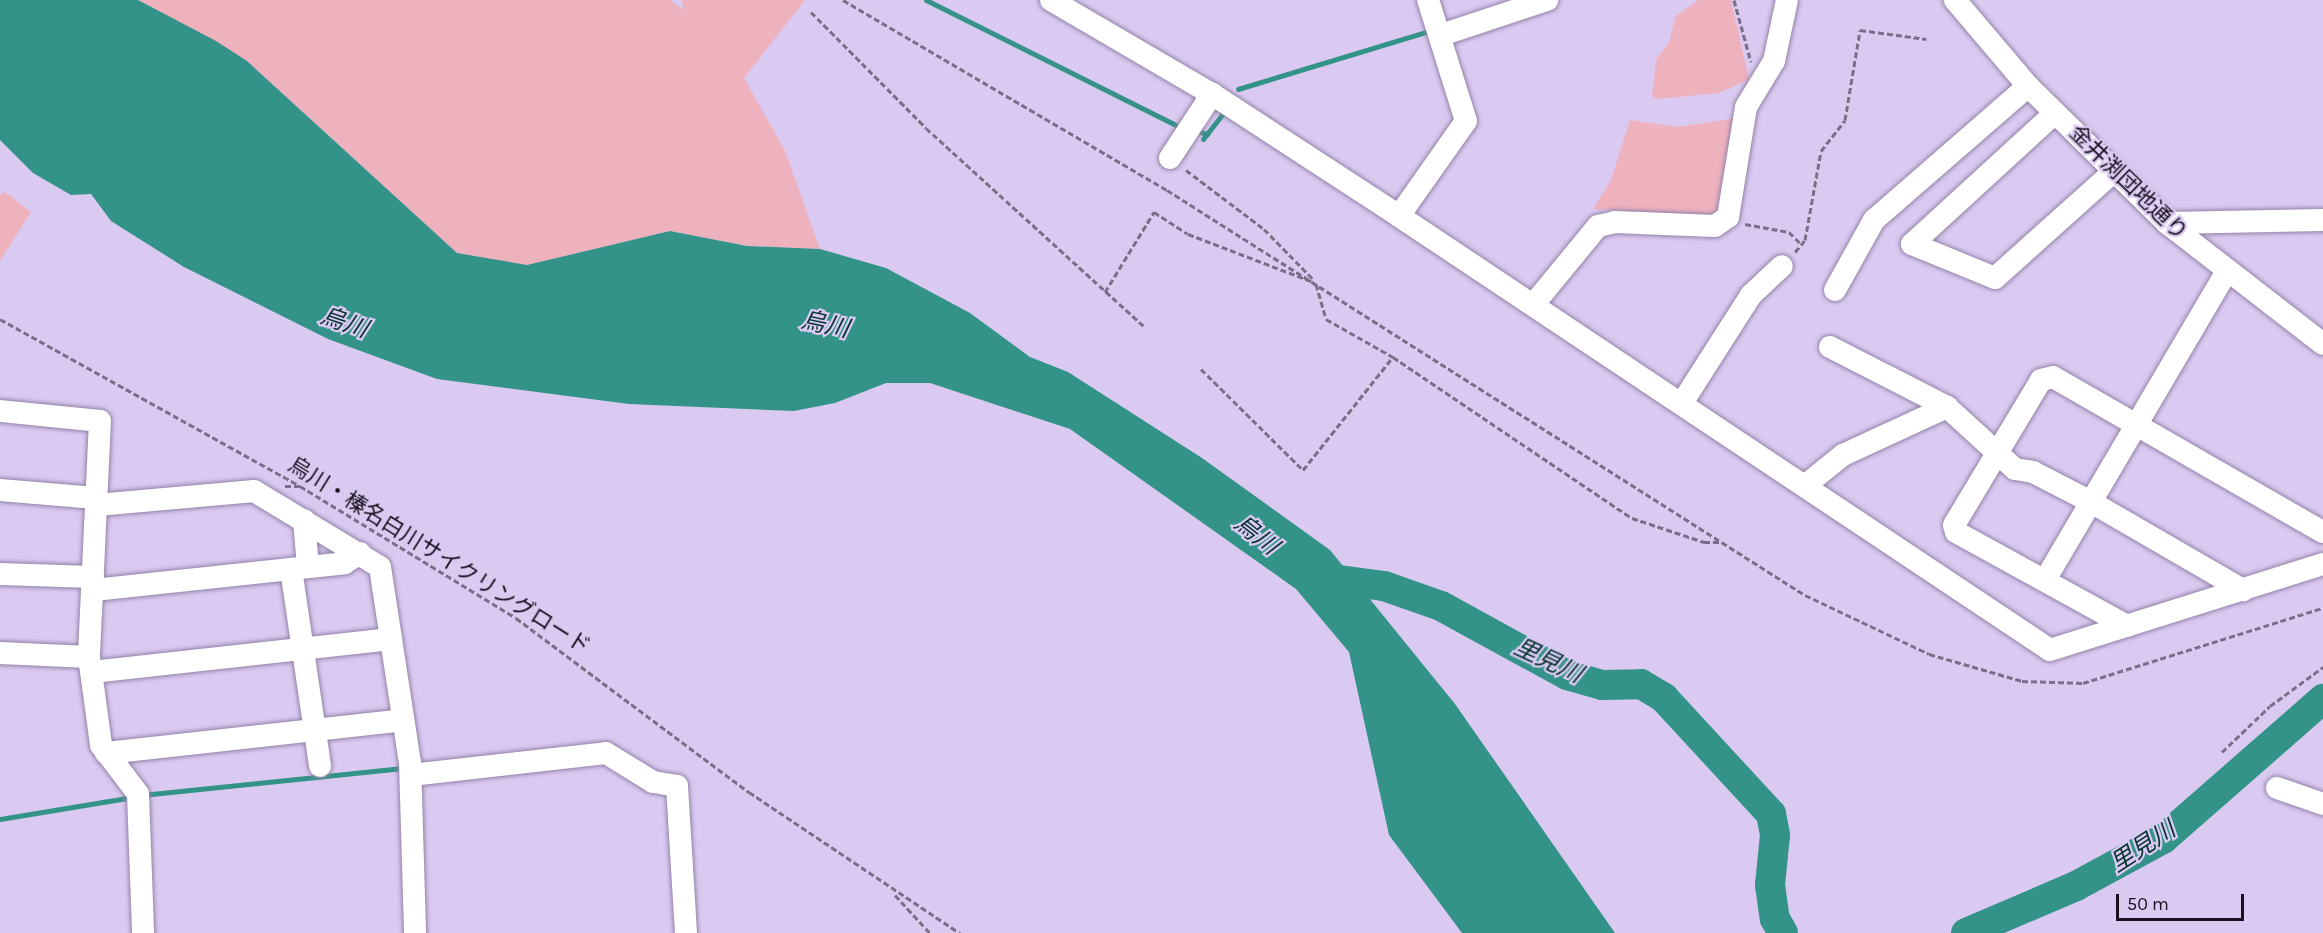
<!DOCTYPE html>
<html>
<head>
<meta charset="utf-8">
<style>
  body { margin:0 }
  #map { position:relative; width:2323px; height:933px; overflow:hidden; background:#dacaf1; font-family:Karla,"Noto Sans JP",sans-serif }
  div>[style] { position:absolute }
  .green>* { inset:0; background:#eeb1be }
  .water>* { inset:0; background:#339388 }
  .stream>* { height:5px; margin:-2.5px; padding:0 2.5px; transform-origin:2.5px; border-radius:2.5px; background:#339388 }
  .river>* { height:30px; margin:-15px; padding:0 15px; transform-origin:15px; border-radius:15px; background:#339388 }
  .path>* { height:3px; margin-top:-1.5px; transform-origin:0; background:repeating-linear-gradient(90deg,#7a6f89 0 6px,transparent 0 9px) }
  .roads { filter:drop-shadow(0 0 2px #9383a8) drop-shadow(0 0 2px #9383a8) }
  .minor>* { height:22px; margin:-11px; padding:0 11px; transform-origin:11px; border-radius:11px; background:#fff }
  span { translate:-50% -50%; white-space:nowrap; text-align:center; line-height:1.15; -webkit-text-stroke:4.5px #dacaf1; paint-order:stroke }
  .street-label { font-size:22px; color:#18121f }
  .water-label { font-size:24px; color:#06332f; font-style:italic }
  .scale { position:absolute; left:2116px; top:894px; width:128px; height:27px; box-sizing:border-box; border:3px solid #18121f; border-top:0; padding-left:8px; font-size:18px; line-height:21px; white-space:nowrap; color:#18121f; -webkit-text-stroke:4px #dacaf1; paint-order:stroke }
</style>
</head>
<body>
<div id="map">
  <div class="green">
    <i style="clip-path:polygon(138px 0,670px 0,683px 10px,682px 0,805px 0,744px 78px,785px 151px,820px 249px,747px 246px,670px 231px,527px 265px,457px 253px,247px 61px)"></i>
    <i style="clip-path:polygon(1698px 0,1731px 0,1749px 79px,1719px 93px,1657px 99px,1652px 96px,1656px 60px,1669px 42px,1676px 16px)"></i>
    <i style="clip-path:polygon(1735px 118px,1720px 209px,1711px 216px,1593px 209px,1611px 180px,1630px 120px,1678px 127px)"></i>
    <i style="clip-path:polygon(5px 192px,31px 212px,0 261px,0 195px)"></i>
  </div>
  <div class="water">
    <i style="clip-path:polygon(0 0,138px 0,216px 41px,247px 61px,457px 253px,527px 265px,670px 231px,747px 246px,820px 249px,886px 268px,970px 313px,1030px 357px,1068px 372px,1202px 458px,1330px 550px,1455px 704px,1615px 933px,1462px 933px,1389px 835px,1349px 652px,1296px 589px,1070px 429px,930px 383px,886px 383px,835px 403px,794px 411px,629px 404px,437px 379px,328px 339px,184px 267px,111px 221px,91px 194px,71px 195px,33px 173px,0 140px)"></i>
  </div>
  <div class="stream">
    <i style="left:926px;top:0;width:286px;rotate:26.6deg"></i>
    <i style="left:1238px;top:89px;width:200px;rotate:-16.9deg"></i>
    <i style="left:1194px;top:130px;width:14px;rotate:17deg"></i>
    <i style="left:1203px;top:139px;width:33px;rotate:-52deg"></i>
    <i style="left:142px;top:795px;width:262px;rotate:-5.9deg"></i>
    <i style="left:0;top:819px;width:135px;rotate:-9.4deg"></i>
  </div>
  <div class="river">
    <i style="left:1317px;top:577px;width:68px;rotate:7.7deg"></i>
    <i style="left:1384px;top:586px;width:60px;rotate:19.3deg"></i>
    <i style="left:1441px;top:606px;width:144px;rotate:28.7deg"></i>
    <i style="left:1567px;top:675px;width:36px;rotate:16deg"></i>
    <i style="left:1602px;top:685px;width:39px;rotate:-1deg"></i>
    <i style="left:1641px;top:684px;width:27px;rotate:31deg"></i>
    <i style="left:1664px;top:698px;width:158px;rotate:47.3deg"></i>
    <i style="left:1771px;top:814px;width:21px;rotate:79deg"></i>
    <i style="left:1775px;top:835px;width:50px;rotate:95.7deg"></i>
    <i style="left:1770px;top:885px;width:34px;rotate:82deg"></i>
    <i style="left:1775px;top:919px;width:16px;rotate:60deg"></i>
    <i style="left:1966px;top:933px;width:120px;rotate:-23.1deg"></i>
    <i style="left:2076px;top:886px;width:99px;rotate:-28.4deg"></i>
    <i style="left:2163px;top:839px;width:213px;rotate:-41.2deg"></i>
  </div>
  <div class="path">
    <i style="left:843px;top:0;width:376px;rotate:30.4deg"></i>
    <i style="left:1167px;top:190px;width:756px;rotate:32.41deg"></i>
    <i style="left:1805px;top:595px;width:137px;rotate:25.4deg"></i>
    <i style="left:1929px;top:654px;width:97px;rotate:16.2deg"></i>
    <i style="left:2022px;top:681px;width:61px;rotate:1.9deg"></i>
    <i style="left:2083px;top:683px;width:251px;rotate:-17.4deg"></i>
    <i style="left:1734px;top:0;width:64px;rotate:74.7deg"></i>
    <i style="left:811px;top:12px;width:163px;rotate:45.2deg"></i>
    <i style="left:926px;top:128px;width:296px;rotate:42.3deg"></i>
    <i style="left:1186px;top:170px;width:98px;rotate:37.1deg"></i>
    <i style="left:1264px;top:229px;width:69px;rotate:45.6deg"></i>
    <i style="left:1745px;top:224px;width:45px;rotate:10.3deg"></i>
    <i style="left:1789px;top:232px;width:17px;rotate:45deg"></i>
    <i style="left:1795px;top:252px;width:16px;rotate:-50deg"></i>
    <i style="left:1805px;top:240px;width:90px;rotate:-79.8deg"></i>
    <i style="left:1821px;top:151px;width:39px;rotate:-52deg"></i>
    <i style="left:1845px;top:120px;width:91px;rotate:-80.5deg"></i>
    <i style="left:1860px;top:30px;width:67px;rotate:7.8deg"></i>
    <i style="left:1316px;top:284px;width:36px;rotate:74deg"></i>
    <i style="left:1326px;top:319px;width:77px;rotate:29.6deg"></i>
    <i style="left:1393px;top:357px;width:288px;rotate:34deg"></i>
    <i style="left:1632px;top:518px;width:76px;rotate:18.4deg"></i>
    <i style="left:1704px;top:542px;width:17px"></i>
    <i style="left:1105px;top:292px;width:94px;rotate:-58.5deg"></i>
    <i style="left:1154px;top:212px;width:40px;rotate:32.9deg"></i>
    <i style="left:1188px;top:234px;width:132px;rotate:20.9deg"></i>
    <i style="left:0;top:319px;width:343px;rotate:29.1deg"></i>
    <i style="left:300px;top:486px;width:253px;rotate:31.4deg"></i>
    <i style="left:516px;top:618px;width:291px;rotate:36.8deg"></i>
    <i style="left:749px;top:792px;width:254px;rotate:33.8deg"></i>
    <i style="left:1201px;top:369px;width:144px;rotate:44.7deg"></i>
    <i style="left:1303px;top:470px;width:144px;rotate:-51.5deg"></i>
    <i style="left:285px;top:486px;width:15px"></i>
    <i style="left:2222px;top:752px;width:66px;rotate:-43.8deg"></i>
    <i style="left:2270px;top:706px;width:66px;rotate:-36.3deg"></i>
    <i style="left:895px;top:895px;width:52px;rotate:47.4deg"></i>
  </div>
  <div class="roads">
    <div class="minor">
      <i style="left:1051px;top:0;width:186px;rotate:30.3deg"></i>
      <i style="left:1212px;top:94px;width:223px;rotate:33.1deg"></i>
      <i style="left:1399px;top:216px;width:782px;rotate:33.69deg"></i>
      <i style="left:2050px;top:650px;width:286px;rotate:-17.5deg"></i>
      <i style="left:1955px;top:0;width:113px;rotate:49.7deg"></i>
      <i style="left:2028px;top:86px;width:195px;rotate:44.6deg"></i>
      <i style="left:2167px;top:223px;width:197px;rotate:37.8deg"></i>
      <i style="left:1441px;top:35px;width:112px;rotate:-18.3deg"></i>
      <i style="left:2055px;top:113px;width:194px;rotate:137.5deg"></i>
      <i style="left:1912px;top:244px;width:90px;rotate:22.3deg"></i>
      <i style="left:1995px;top:278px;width:159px;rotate:-41.9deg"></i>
      <i style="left:1170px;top:158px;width:77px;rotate:-56.7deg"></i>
      <i style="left:1399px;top:216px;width:116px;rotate:-54.8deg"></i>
      <i style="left:1466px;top:121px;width:127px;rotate:-107.4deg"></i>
      <i style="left:2167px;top:223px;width:156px;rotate:-1.1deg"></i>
      <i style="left:1835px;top:290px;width:80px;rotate:-60.9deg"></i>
      <i style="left:1874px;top:220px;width:204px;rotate:-41deg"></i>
      <i style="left:1533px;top:305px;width:102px;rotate:-50.6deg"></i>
      <i style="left:1598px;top:226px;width:17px;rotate:-13deg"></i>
      <i style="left:1615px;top:222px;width:100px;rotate:2.3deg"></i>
      <i style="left:1715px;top:226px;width:16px;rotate:-35deg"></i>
      <i style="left:1728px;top:217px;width:111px;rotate:-80.7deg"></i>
      <i style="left:1746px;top:107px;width:54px;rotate:-58.7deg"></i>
      <i style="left:1774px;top:61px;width:62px;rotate:-78deg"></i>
      <i style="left:1830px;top:347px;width:131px;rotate:27.1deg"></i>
      <i style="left:1947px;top:407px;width:92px;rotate:42.4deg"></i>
      <i style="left:2015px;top:469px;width:18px;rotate:9deg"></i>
      <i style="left:2033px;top:472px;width:65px;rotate:27.3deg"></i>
      <i style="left:2091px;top:502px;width:176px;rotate:30.1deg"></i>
      <i style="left:1682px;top:403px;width:128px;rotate:-57.4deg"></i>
      <i style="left:1751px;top:295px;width:42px;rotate:-43.1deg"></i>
      <i style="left:0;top:411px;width:100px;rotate:5.7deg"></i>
      <i style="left:100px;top:421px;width:236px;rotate:92.7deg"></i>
      <i style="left:89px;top:657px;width:89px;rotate:82.2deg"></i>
      <i style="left:101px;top:745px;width:61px;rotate:52.9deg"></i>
      <i style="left:138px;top:794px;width:139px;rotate:87.9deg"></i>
      <i style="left:1807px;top:484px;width:46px;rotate:-38.9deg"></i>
      <i style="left:1843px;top:455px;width:115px;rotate:-24.8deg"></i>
      <i style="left:0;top:490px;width:96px;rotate:4.8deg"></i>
      <i style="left:97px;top:505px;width:158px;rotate:-5.1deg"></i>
      <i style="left:254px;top:491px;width:147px;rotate:31.1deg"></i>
      <i style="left:380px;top:567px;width:197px;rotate:81.3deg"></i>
      <i style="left:410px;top:762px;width:171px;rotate:88.3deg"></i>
      <i style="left:304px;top:520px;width:47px;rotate:85.1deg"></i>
      <i style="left:291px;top:569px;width:199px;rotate:81.6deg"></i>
      <i style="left:0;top:574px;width:93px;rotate:1.8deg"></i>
      <i style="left:2045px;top:580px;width:356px;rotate:-59.5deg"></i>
      <i style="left:94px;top:590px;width:252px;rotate:-6.1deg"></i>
      <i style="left:345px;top:563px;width:18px;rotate:-34deg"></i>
      <i style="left:2127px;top:626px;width:195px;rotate:-151.2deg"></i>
      <i style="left:1956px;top:532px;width:7px;rotate:-106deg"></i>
      <i style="left:1954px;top:525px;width:169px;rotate:-59deg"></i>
      <i style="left:2041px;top:380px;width:12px;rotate:-14deg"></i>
      <i style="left:2053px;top:377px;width:311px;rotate:29.9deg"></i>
      <i style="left:0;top:653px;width:89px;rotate:2.6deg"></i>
      <i style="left:92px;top:672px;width:301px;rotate:-6.3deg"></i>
      <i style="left:106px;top:753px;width:299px;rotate:-6.3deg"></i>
      <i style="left:411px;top:775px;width:196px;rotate:-6.4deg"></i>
      <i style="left:606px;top:753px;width:55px;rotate:31.7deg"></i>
      <i style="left:653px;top:782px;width:24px;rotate:9deg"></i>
      <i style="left:677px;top:786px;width:147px;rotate:86.5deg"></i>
      <i style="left:2277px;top:788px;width:49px;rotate:19.2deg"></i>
    </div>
  </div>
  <div class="street-label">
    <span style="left:2128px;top:183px;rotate:44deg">金井渕団地通り</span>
    <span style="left:439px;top:556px;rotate:32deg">烏川・榛名白川サイクリングロード</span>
  </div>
  <div class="water-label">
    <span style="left:344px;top:323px;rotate:19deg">烏川</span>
    <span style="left:825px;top:325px;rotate:12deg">烏川</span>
    <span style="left:1256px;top:535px;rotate:38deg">烏川</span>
    <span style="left:1548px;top:661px;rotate:25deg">里見川</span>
    <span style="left:2143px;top:847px;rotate:-33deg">里見川</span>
  </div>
  <div class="scale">50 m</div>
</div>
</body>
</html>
